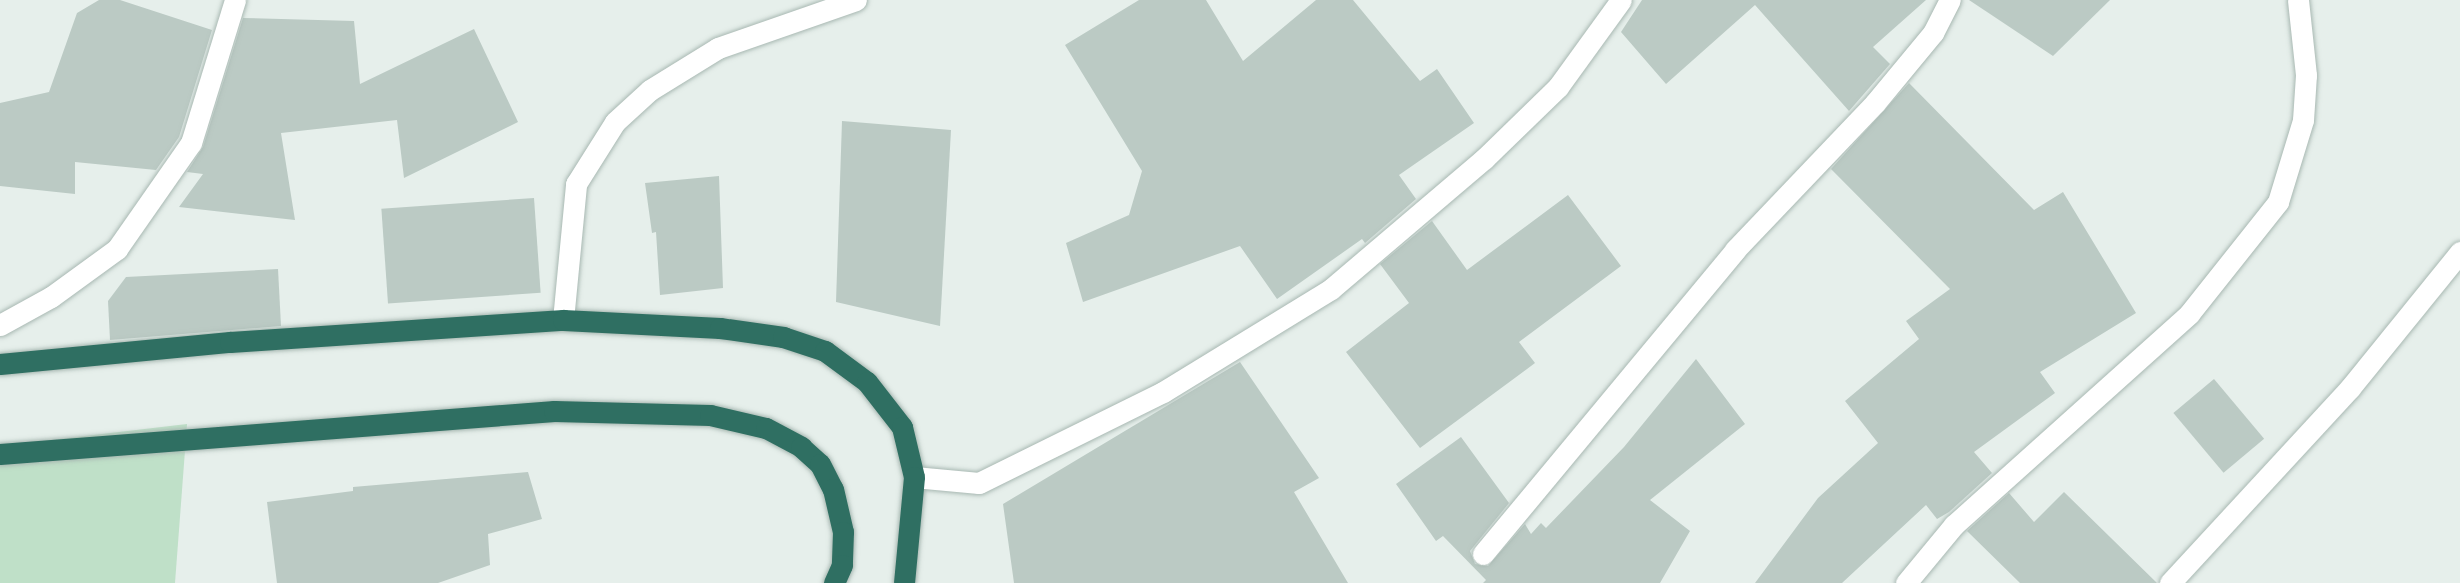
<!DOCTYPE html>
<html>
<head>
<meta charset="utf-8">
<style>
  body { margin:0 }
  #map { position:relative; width:2460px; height:583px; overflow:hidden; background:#e6efeb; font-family:Manrope,sans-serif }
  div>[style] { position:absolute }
  .green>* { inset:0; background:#bfe0c8 }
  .building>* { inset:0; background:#bbcac4; transform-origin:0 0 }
  .roads { filter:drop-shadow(0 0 2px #a8b8b2) drop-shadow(0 0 2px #a8b8b2) }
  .minor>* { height:21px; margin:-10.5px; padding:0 10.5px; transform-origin:10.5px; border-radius:10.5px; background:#fff }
  .motorway>* { height:21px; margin:-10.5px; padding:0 10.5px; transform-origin:10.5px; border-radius:10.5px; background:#2f6f62 }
  span { translate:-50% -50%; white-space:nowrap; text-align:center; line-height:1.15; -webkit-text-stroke:5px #f7fbf9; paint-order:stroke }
</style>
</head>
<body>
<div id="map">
  <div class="green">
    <i style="clip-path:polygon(187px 424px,175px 583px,0 583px,0 446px)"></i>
  </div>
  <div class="building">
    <i style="clip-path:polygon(99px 0,120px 0,212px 30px,179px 137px,156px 170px,75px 162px,75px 194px,0 186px,0 103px,49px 92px,77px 13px)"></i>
    <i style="clip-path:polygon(1139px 0,1206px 0,1243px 61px,1316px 0,1353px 0,1420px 81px,1437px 69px,1474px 123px,1399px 175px,1416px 199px,1365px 243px,1362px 239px,1277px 299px,1240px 246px,1083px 302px,1066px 243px,1129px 215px,1142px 171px,1065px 45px)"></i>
    <i style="clip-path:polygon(1642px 0,1926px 0,1873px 47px,1890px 64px,1849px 111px,1755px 5px,1666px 84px,1621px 32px)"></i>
    <i style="clip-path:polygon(1969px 0,2110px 0,2053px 56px)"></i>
    <i style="clip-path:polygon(243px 18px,354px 21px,360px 84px,474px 29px,518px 122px,404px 178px,397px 120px,281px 133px,295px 220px,179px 207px,203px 174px,187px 172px,203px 147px)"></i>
    <i style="clip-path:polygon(1909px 83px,2034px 210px,2063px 192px,2136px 313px,2040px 372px,2055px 393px,1974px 452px,1992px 473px,1949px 512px,1937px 519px,1926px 505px,1842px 583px,1755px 583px,1818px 498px,1878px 443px,1845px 401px,1919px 339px,1906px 321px,1950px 289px,1831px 169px)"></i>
    <i style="clip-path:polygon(842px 121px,951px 130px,940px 326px,836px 302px)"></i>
    <i style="clip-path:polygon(719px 176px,723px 288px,660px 295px,656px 232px,652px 233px,645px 183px)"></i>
    <i style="clip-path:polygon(1568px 195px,1621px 266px,1519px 342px,1535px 363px,1420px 448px,1346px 352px,1409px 303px,1380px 264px,1432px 221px,1467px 270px)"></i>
    <i style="left:534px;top:198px;width:95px;height:153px;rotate:86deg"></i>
    <i style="clip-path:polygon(278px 269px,281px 326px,110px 340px,108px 301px,126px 277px)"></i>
    <i style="clip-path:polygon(1696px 359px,1745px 424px,1650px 500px,1690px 531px,1660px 583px,1483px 583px,1486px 580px,1443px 536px,1436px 541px,1396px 484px,1461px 437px,1509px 503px,1470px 551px,1475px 564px,1488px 566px,1525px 524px,1531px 534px,1541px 523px,1546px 528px,1624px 447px)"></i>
    <i style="clip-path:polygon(1240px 362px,1319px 478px,1294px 492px,1348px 583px,1014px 583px,1003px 504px)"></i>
    <i style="left:2214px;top:379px;width:78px;height:53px;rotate:50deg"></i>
    <i style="clip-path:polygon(528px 472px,542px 519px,488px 534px,490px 565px,438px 583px,277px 583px,267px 502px,353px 491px,353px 487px)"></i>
    <i style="clip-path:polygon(2064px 492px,2157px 583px,2020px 583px,1967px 531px,2009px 493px,2034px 522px)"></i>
  </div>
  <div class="roads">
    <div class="minor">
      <i style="left:563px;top:320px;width:137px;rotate:-84.5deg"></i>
      <i style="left:576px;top:184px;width:73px;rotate:-57.8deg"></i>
      <i style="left:615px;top:122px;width:47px;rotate:-42.4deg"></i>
      <i style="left:650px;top:90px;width:80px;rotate:-31.7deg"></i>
      <i style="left:718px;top:48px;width:146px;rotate:-19.2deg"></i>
      <i style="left:0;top:325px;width:58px;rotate:-28.8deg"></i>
      <i style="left:51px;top:297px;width:82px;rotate:-36deg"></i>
      <i style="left:117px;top:249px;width:129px;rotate:-55.1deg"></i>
      <i style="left:191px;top:143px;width:150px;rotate:-72.9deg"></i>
      <i style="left:914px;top:477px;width:65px;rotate:5.3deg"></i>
      <i style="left:979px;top:483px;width:205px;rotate:-26.3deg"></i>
      <i style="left:1163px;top:392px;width:197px;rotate:-31.5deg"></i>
      <i style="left:1331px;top:289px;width:201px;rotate:-40.4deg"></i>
      <i style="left:1484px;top:159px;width:103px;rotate:-44.2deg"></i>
      <i style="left:1558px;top:87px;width:107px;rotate:-54.1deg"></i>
      <i style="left:1483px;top:554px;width:395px;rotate:-50.3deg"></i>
      <i style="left:1735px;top:250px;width:203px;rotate:-46.4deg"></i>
      <i style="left:1875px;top:103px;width:91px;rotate:-50.4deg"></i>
      <i style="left:1933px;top:33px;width:37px;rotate:-63deg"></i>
      <i style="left:1906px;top:583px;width:75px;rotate:-50.4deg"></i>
      <i style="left:1954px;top:525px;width:316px;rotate:-41.9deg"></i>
      <i style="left:2189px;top:314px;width:143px;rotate:-51.5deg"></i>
      <i style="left:2278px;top:202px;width:86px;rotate:-73deg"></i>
      <i style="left:2303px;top:120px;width:45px;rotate:-86.2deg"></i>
      <i style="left:2306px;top:75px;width:75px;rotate:-96.1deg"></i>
      <i style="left:2170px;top:583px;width:265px;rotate:-47.3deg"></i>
      <i style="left:2350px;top:388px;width:175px;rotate:-51deg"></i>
    </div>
    <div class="motorway">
      <i style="left:0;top:364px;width:231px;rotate:-5.5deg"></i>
      <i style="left:230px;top:342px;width:334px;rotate:-3.8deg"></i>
      <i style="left:563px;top:320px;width:157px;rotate:2.9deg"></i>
      <i style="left:720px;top:328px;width:64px;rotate:8.1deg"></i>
      <i style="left:783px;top:337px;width:44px;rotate:18.4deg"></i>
      <i style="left:825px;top:351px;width:52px;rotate:36.4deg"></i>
      <i style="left:867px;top:382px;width:57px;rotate:52.1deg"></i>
      <i style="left:902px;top:427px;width:51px;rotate:76.5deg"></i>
      <i style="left:914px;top:477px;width:106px;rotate:95.4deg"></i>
      <i style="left:0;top:454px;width:556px;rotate:-4.44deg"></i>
      <i style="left:554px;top:411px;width:156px;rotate:1.5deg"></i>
      <i style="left:710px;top:415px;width:57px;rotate:13.1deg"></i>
      <i style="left:766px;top:428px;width:40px;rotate:28deg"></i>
      <i style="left:801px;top:447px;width:25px;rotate:42deg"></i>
      <i style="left:820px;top:464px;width:28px;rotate:63deg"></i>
      <i style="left:833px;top:489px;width:44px;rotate:76.9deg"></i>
      <i style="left:843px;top:532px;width:33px;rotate:92deg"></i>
      <i style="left:842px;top:565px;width:20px;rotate:114deg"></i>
    </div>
  </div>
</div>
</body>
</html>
